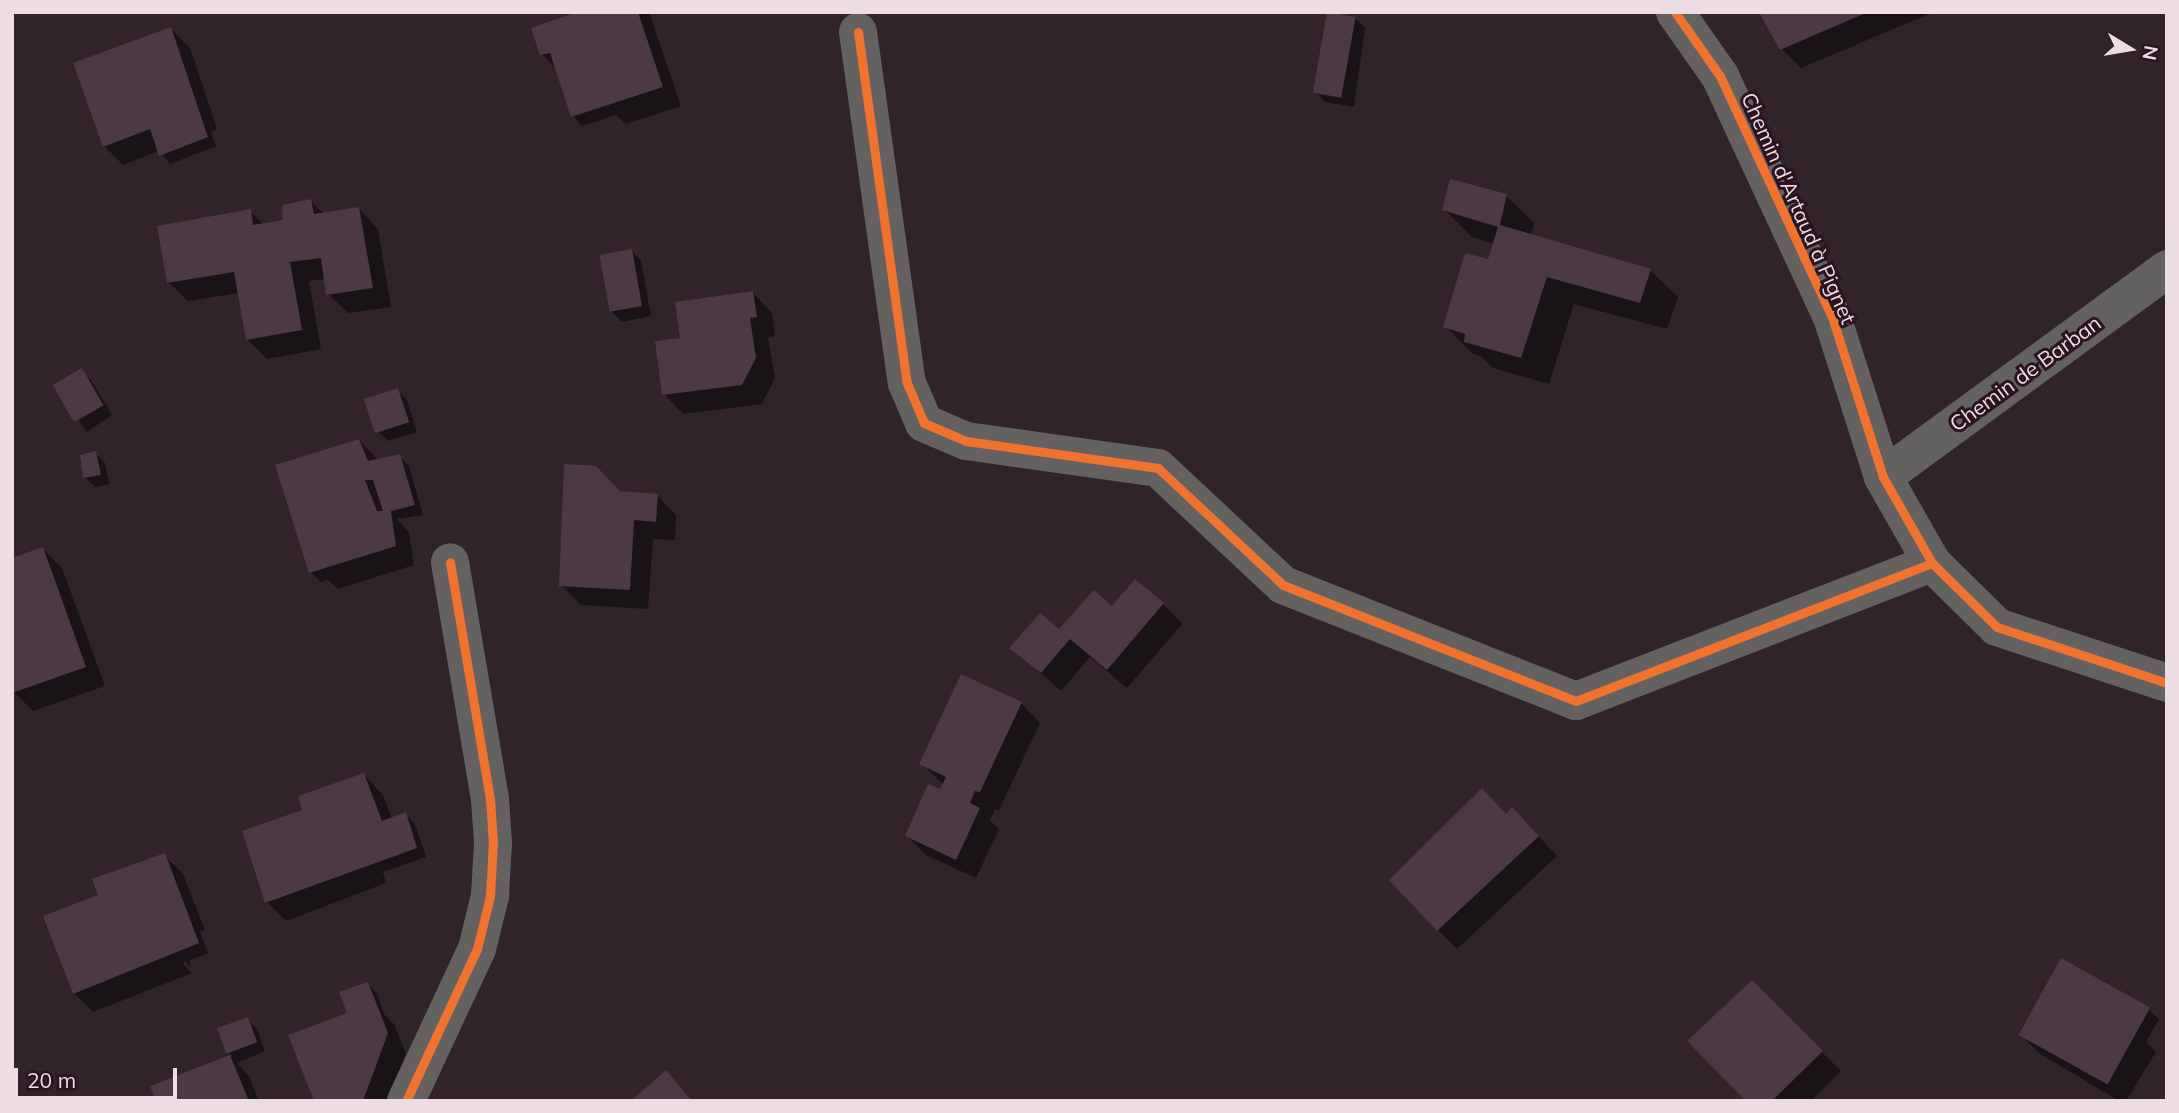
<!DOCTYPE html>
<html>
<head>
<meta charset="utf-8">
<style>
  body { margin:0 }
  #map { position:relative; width:2179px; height:1113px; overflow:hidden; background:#30232a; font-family:Mulish,sans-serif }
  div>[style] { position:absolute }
  .shadow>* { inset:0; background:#0007 }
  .building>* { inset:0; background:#4c3943; transform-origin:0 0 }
  .minor>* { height:38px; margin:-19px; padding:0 19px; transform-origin:19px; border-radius:19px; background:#636260 }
  .cycleway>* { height:9px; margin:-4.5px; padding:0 4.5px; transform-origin:4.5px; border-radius:4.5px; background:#ef722f }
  span { translate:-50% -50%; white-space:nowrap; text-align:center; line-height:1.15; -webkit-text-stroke:6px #2b1420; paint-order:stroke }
  .street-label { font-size:21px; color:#ecdce4 }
  .frame { position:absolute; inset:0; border:14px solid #ecdce4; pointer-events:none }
  .north { position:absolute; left:2095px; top:14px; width:70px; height:70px; -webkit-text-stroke:5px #2b1420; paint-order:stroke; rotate:101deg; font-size:19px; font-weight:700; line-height:28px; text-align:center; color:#ecdce4 }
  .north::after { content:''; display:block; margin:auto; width:24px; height:32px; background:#ecdce4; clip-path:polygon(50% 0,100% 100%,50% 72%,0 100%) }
  .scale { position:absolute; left:14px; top:1068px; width:163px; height:32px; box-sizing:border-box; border:4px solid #ecdce4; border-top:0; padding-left:9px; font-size:21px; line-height:24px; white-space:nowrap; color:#ecdce4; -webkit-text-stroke:5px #2b1420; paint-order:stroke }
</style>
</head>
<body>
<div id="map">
  <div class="shadow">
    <i style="clip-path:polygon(583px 12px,649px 12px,681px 106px,626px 124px,616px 115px,582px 126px,573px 116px,558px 71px,542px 54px)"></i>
    <i style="clip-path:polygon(1761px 12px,1929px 12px,1929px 14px,1801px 68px,1782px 49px)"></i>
    <i style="clip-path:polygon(1355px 18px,1365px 28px,1354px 107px,1325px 102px,1316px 92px)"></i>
    <i style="clip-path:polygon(171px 29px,190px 48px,217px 129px,211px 132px,216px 146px,170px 164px,159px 151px,123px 165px,104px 146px)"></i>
    <i style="clip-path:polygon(1506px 196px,1534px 223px,1531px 236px,1650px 270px,1678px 297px,1667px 329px,1574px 304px,1549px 384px,1493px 368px,1481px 356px,1473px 354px,1445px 326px,1489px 261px,1494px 244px,1472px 237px,1444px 209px)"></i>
    <i style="clip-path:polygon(310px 201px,324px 214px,359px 209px,378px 229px,391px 307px,348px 313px,328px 294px,326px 279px,309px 281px,321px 349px,267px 359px,247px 339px,240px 293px,188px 301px,168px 282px,250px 211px,264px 225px,285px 222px)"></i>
    <i style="clip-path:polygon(632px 251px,641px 261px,651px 316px,622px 322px,612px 312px)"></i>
    <i style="clip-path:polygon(753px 293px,772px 313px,775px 336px,768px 338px,775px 378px,762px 404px,683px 414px,664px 394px,684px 339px)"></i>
    <i style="clip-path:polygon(81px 371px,91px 380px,112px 415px,87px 432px,56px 387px)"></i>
    <i style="clip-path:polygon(397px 390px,407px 400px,417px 432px,388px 441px,379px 432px)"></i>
    <i style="clip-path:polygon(359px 440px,379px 461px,399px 456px,409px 466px,423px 515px,397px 519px,409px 532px,414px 565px,338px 589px,328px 580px,321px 582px,311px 572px)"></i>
    <i style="clip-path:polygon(95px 453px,105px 463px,109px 484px,95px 487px,85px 477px)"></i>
    <i style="clip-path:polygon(620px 493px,657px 495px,676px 515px,675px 540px,653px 539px,648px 609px,581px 605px,561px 585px)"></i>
    <i style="clip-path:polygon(43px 549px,62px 568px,105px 686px,33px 711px,14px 692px)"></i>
    <i style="clip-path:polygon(1163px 604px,1182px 624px,1127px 688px,1090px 657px,1061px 691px,1012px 648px)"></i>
    <i style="clip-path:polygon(1021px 703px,1040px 723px,999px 810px,995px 809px,990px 820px,999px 829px,976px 878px,926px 855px,907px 836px,944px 785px,922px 764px)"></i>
    <i style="clip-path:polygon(364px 775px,383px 795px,392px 819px,405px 814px,415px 824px,426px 857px,383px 872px,386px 883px,286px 921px,267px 902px,305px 811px)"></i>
    <i style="clip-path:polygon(1506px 816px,1532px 829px,1557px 856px,1457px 949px,1438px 930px)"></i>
    <i style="clip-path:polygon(164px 855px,183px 874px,205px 930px,200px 932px,208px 953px,189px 961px,191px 967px,184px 960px,184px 965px,192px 973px,93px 1012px,74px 993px,100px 896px)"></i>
    <i style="clip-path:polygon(2062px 960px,2149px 1010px,2159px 1019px,2146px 1042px,2156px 1052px,2126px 1101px,2119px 1101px,2039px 1053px,2019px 1033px)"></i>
    <i style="clip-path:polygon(368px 984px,377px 993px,384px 1014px,394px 1024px,406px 1054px,389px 1101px,315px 1101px,350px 1014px)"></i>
    <i style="clip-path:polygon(1768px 998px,1841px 1071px,1811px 1101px,1748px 1101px)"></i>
    <i style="clip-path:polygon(247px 1019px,257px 1029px,265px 1051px,237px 1063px,249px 1076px,259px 1101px,157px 1101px,152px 1087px,233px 1056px,229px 1053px)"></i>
  </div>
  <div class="building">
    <i style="clip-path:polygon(577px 12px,638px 12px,663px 87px,571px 117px,550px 53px,540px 55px,531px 28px)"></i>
    <i style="left:1327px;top:12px;width:29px;height:82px;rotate:10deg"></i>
    <i style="clip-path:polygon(1759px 12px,1868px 12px,1780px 50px)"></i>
    <i style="clip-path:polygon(171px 27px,208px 137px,159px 156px,150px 129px,103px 147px,73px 63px)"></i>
    <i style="clip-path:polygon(1450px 179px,1507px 194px,1500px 225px,1651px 269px,1640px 303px,1547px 277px,1521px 358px,1464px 342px,1465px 334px,1443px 327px,1465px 253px,1488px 259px,1498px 227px,1442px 210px)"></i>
    <i style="clip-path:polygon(311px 199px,314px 214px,359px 207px,373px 288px,326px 295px,321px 258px,290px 262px,302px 330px,246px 340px,234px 272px,167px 283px,157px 226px,251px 209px,253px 225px,283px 220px,282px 205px)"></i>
    <i style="left:632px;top:249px;width:58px;height:33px;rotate:80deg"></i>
    <i style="clip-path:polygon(753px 291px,757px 317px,750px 318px,756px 358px,742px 385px,662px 395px,655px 341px,680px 338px,675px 302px)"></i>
    <i style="left:82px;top:368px;width:43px;height:34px;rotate:60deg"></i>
    <i style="left:398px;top:388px;width:36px;height:36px;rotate:72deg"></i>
    <i style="clip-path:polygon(evenodd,359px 439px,368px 461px,400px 454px,415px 505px,391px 511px,396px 546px,309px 573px,275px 465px,359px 439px,365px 480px,373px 480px,383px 511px,377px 511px,365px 480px)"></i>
    <i style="clip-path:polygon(96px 451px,101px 475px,83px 478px,80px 455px)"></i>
    <i style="clip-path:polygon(564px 464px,596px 466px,620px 491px,658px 494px,656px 522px,634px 520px,630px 590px,559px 586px)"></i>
    <i style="clip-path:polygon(43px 547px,86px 667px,12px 693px,12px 558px)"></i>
    <i style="clip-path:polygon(1135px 579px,1164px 603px,1107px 670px,1070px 639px,1041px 673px,1009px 648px,1040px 613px,1059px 629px,1094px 590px,1112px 606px)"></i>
    <i style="clip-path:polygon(961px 674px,1022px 702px,980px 792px,975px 791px,970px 803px,980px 808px,956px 860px,905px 836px,928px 784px,940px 789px,946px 777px,919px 764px)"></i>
    <i style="clip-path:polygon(364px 773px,382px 821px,406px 812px,417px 848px,265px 903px,242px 831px,302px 810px,298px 796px)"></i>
    <i style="clip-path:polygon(1482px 788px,1506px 814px,1512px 807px,1539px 836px,1437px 931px,1389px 880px)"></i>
    <i style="clip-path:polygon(165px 853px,199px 943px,73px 994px,43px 916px,98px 895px,92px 879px)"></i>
    <i style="left:2061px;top:958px;width:102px;height:88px;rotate:29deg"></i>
    <i style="clip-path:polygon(1752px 980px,1823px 1051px,1772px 1101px,1746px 1101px,1687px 1041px)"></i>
    <i style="clip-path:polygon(368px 982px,388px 1033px,363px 1101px,314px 1101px,288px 1035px,347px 1013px,339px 992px)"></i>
    <i style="left:248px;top:1017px;width:27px;height:33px;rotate:70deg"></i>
    <i style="clip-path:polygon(230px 1055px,249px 1101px,156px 1101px,150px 1086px)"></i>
    <i style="clip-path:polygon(666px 1070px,692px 1101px,631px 1101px)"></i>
  </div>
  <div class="minor">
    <i style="left:1675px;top:12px;width:78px;rotate:54.9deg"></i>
    <i style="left:1720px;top:76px;width:266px;rotate:65.1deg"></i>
    <i style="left:1832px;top:317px;width:168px;rotate:72.3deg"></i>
    <i style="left:1883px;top:477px;width:99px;rotate:60.3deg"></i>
    <i style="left:1932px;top:563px;width:91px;rotate:44.6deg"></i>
    <i style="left:1997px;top:627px;width:179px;rotate:18.2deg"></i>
    <i style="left:858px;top:32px;width:354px;rotate:82.1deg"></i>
    <i style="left:907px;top:383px;width:43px;rotate:67deg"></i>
    <i style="left:924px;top:423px;width:46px;rotate:23.2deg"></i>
    <i style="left:966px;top:441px;width:194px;rotate:8deg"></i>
    <i style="left:1158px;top:468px;width:171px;rotate:43.1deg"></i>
    <i style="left:1283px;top:585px;width:315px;rotate:21.6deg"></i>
    <i style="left:1576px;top:701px;width:382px;rotate:-21.2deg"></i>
    <i style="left:1883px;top:477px;width:352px;rotate:-36.2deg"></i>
    <i style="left:406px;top:1101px;width:168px;rotate:-65deg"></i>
    <i style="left:477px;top:949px;width:55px;rotate:-76.2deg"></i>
    <i style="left:490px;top:896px;width:53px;rotate:-86.8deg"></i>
    <i style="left:493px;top:843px;width:44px;rotate:-93.9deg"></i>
    <i style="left:490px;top:799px;width:240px;rotate:-99.6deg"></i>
  </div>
  <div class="cycleway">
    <i style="left:1675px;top:12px;width:78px;rotate:54.9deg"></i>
    <i style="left:1720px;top:76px;width:266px;rotate:65.1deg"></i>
    <i style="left:1832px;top:317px;width:168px;rotate:72.3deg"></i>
    <i style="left:1883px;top:477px;width:99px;rotate:60.3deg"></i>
    <i style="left:1932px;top:563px;width:91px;rotate:44.6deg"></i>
    <i style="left:1997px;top:627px;width:179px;rotate:18.2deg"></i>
    <i style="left:858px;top:32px;width:354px;rotate:82.1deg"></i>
    <i style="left:907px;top:383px;width:43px;rotate:67deg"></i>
    <i style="left:924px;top:423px;width:46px;rotate:23.2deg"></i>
    <i style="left:966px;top:441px;width:194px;rotate:8deg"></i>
    <i style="left:1158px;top:468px;width:171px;rotate:43.1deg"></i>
    <i style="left:1283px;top:585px;width:315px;rotate:21.6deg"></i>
    <i style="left:1576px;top:701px;width:382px;rotate:-21.2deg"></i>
    <i style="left:406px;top:1101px;width:168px;rotate:-65deg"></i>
    <i style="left:477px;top:949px;width:55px;rotate:-76.2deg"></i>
    <i style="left:490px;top:896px;width:53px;rotate:-86.8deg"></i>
    <i style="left:493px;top:843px;width:44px;rotate:-93.9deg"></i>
    <i style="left:490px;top:799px;width:240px;rotate:-99.6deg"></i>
  </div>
  <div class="street-label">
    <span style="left:1799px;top:208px;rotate:66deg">Chemin d'Artaud à Pignet</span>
    <span style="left:2025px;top:373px;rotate:-36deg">Chemin de Barban</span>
  </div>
  <div class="frame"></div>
  <div class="north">N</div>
  <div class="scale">20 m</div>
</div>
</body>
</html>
